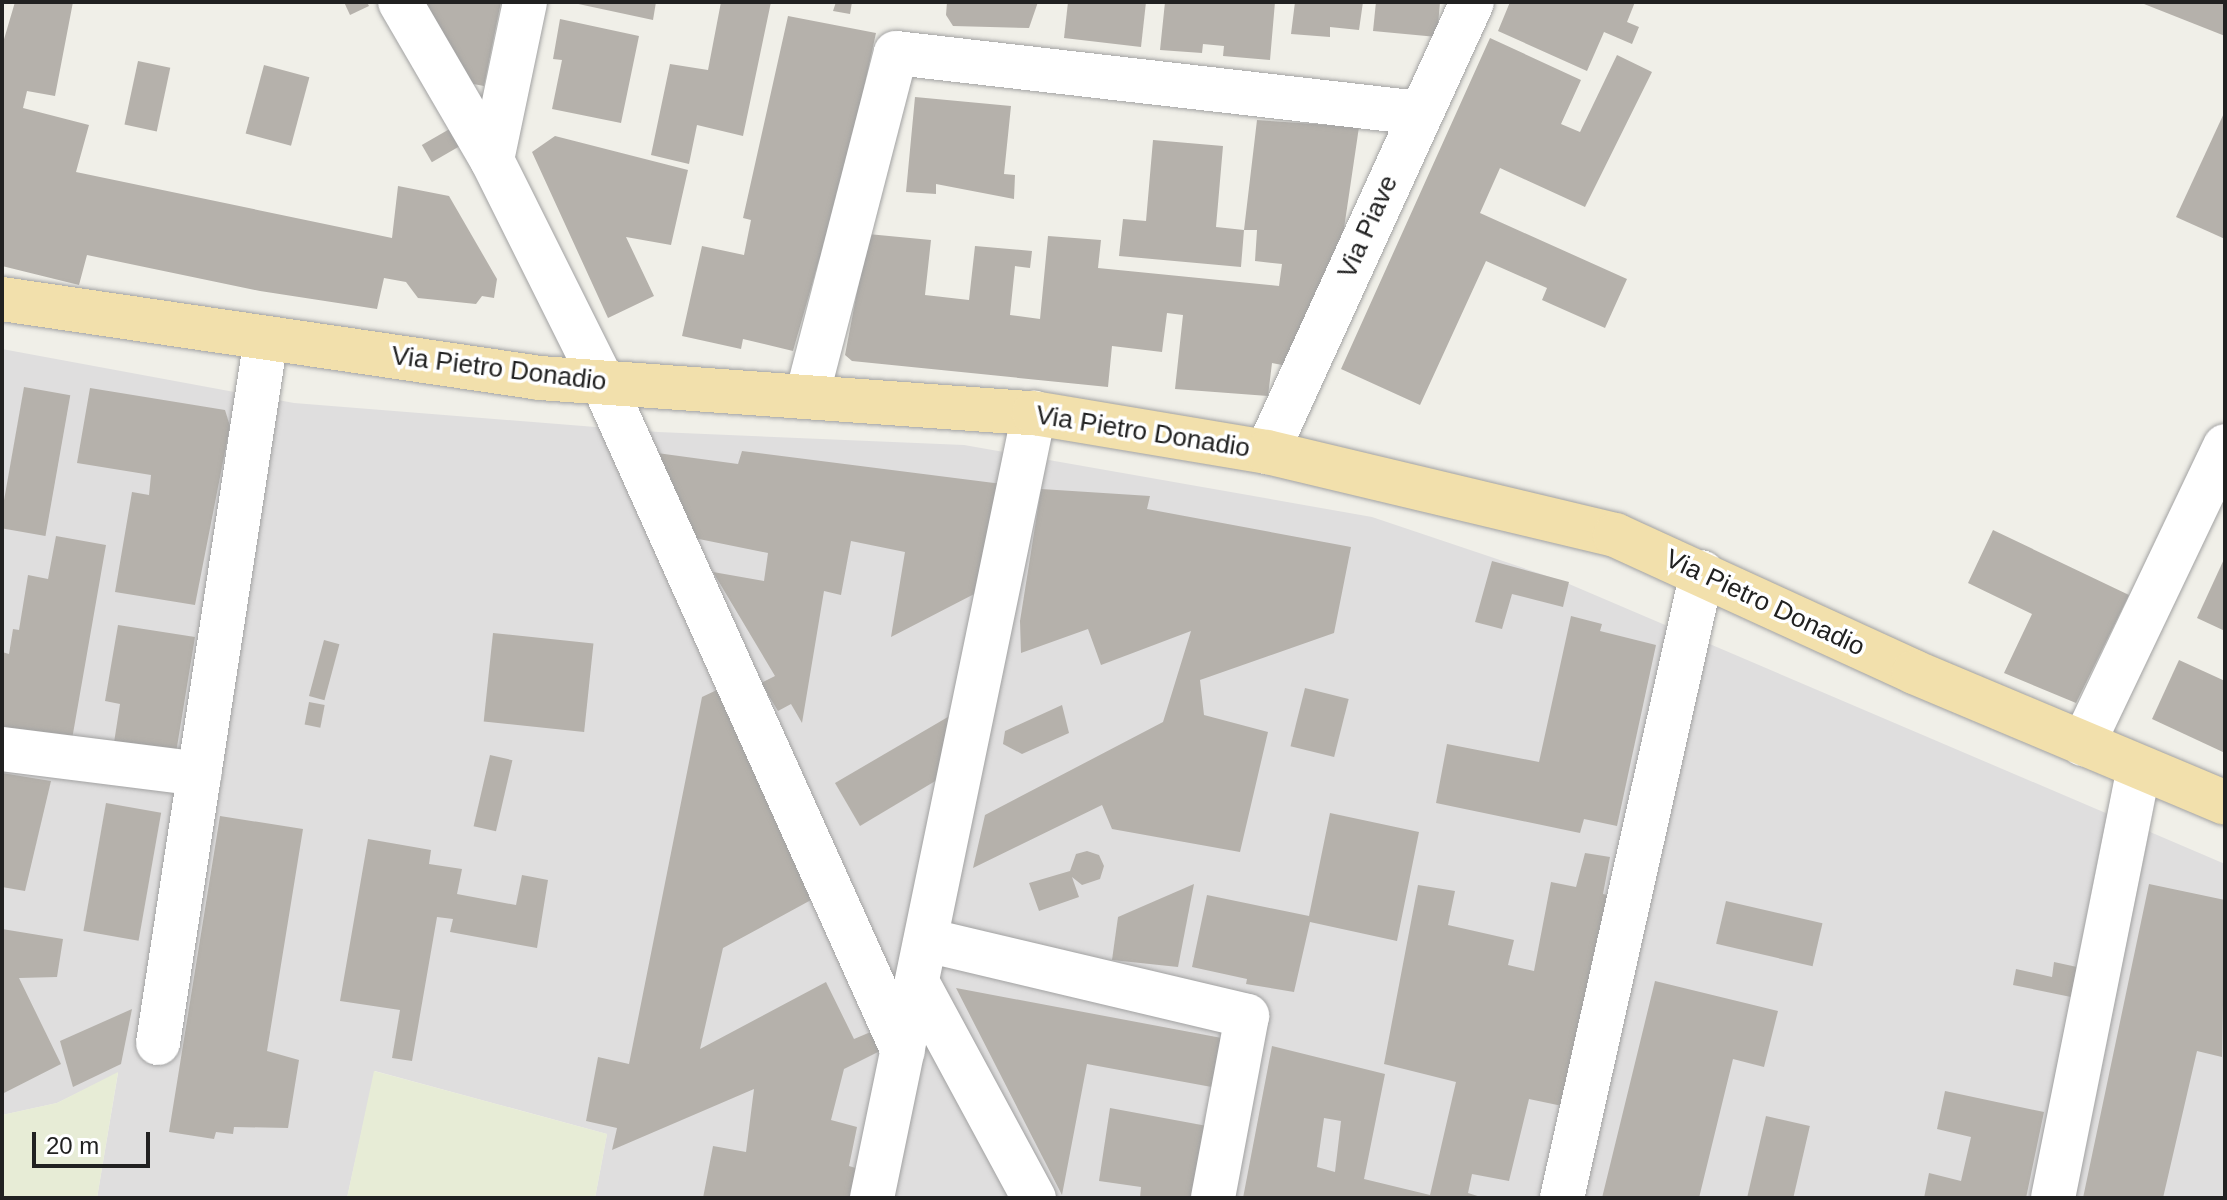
<!DOCTYPE html>
<html>
<head>
<meta charset="utf-8">
<style>
  body { margin:0 }
  #map { position:relative; width:2227px; height:1200px; overflow:hidden; background:#f0efe8; font-family:Helvetica,sans-serif }
  div>[style] { position:absolute }
  .residential>* { inset:0; background:#dfdede }
  .farmland>* { inset:0; background:#e7ecd6 }
  .building>* { inset:0; background:#b5b1ab; transform-origin:0 0 }
  .roads { filter:drop-shadow(0 0 2px #a2a2a2) drop-shadow(0 0 2px #a2a2a2) }
  .minor>* { height:44px; margin:-22px; padding:0 22px; transform-origin:22px; border-radius:22px; background:#fff }
  .major>* { height:44px; margin:-22px; padding:0 22px; transform-origin:22px; border-radius:22px; background:#f2e0ac }
  span { translate:-50% -50%; white-space:nowrap; text-align:center; line-height:1.15; -webkit-text-stroke:7px #fff; paint-order:stroke }
  .street-label { font-size:26px; color:#212121 }
  .frame { position:absolute; inset:0; border:4px solid #212121; pointer-events:none }
  .scale { position:absolute; left:32px; top:1132px; width:118px; height:36px; box-sizing:border-box; border:4px solid #212121; border-top:0; padding-left:10px; font-size:24px; line-height:28px; white-space:nowrap; color:#212121; -webkit-text-stroke:6px #fff; paint-order:stroke }
</style>
</head>
<body>
<div id="map">
  <div class="residential">
    <i style="clip-path:polygon(2px 349px,294px 403px,658px 432px,964px 445px,1372px 517px,1562px 581px,2225px 864px,2225px 1198px,595px 1198px,607px 1134px,375px 1071px,347px 1198px,97px 1198px,118px 1073px,57px 1103px,2px 1115px)"></i>
  </div>
  <div class="farmland">
    <i style="clip-path:polygon(374px 1071px,607px 1134px,595px 1198px,347px 1198px)"></i>
    <i style="clip-path:polygon(118px 1072px,97px 1198px,2px 1198px,2px 1115px,57px 1103px)"></i>
  </div>
  <div class="building">
    <i style="clip-path:polygon(15px 2px,73px 2px,55px 96px,27px 91px,23px 108px,89px 125px,76px 172px,392px 238px,398px 186px,449px 196px,497px 279px,494px 298px,482px 296px,476px 304px,418px 298px,406px 282px,384px 278px,377px 309px,260px 291px,87px 255px,79px 285px,2px 266px,2px 46px)"></i>
    <i style="clip-path:polygon(344px 2px,367px 2px,369px 6px,350px 15px)"></i>
    <i style="clip-path:polygon(409px 2px,501px 2px,484px 86px,457px 81px)"></i>
    <i style="clip-path:polygon(569px 2px,656px 2px,653px 20px)"></i>
    <i style="clip-path:polygon(721px 2px,771px 2px,743px 136px,697px 125px,689px 164px,651px 155px,670px 64px,708px 70px)"></i>
    <i style="clip-path:polygon(836px 2px,852px 2px,850px 14px,833px 11px)"></i>
    <i style="clip-path:polygon(947px 2px,1038px 2px,1029px 28px,953px 26px,946px 15px)"></i>
    <i style="clip-path:polygon(1068px 2px,1146px 2px,1141px 47px,1064px 38px)"></i>
    <i style="clip-path:polygon(1165px 2px,1275px 2px,1270px 60px,1223px 56px,1224px 46px,1203px 44px,1202px 53px,1160px 50px)"></i>
    <i style="clip-path:polygon(1295px 2px,1363px 2px,1359px 30px,1330px 27px,1330px 37px,1291px 34px)"></i>
    <i style="clip-path:polygon(1376px 2px,1440px 2px,1437px 37px,1373px 31px)"></i>
    <i style="clip-path:polygon(1510px 2px,1635px 2px,1627px 22px,1639px 27px,1632px 44px,1604px 32px,1587px 71px,1498px 31px)"></i>
    <i style="clip-path:polygon(2139px 2px,2225px 2px,2225px 36px)"></i>
    <i style="clip-path:polygon(788px 16px,876px 33px,826px 262px,819px 260px,793px 351px,743px 339px,741px 349px,682px 336px,702px 246px,744px 255px,751px 220px,743px 218px)"></i>
    <i style="clip-path:polygon(560px 19px,639px 36px,621px 123px,552px 109px,562px 60px,553px 59px)"></i>
    <i style="clip-path:polygon(1490px 38px,1581px 80px,1561px 124px,1580px 132px,1617px 55px,1652px 72px,1585px 207px,1500px 168px,1480px 213px,1627px 279px,1605px 328px,1542px 300px,1547px 288px,1486px 261px,1420px 405px,1341px 369px)"></i>
    <i style="left:138px;top:61px;width:33px;height:65px;rotate:12deg"></i>
    <i style="left:264px;top:65px;width:47px;height:71px;rotate:15deg"></i>
    <i style="clip-path:polygon(915px 97px,1011px 106px,1004px 174px,1015px 175px,1014px 199px,936px 184px,936px 194px,906px 192px)"></i>
    <i style="clip-path:polygon(2225px 111px,2225px 239px,2176px 217px)"></i>
    <i style="clip-path:polygon(1257px 120px,1359px 127px,1337px 276px,1287px 366px,1272px 363px,1268px 396px,1175px 389px,1183px 315px,1167px 313px,1162px 352px,1112px 346px,1108px 387px,852px 361px,845px 355px,868px 234px,931px 240px,925px 295px,969px 300px,975px 246px,1032px 251px,1030px 268px,1015px 266px,1010px 315px,1040px 319px,1048px 236px,1101px 240px,1098px 268px,1279px 286px,1282px 264px,1255px 261px,1257px 230px,1244px 230px,1241px 267px,1119px 256px,1123px 219px,1146px 221px,1153px 140px,1223px 146px,1216px 227px,1244px 230px)"></i>
    <i style="left:453px;top:127px;width:20px;height:36px;rotate:60deg"></i>
    <i style="clip-path:polygon(555px 136px,688px 170px,671px 245px,626px 237px,654px 296px,608px 318px,532px 152px)"></i>
    <i style="left:24px;top:387px;width:47px;height:143px;rotate:10deg"></i>
    <i style="clip-path:polygon(90px 388px,225px 410px,230px 426px,195px 605px,115px 592px,132px 492px,149px 495px,151px 475px,77px 463px)"></i>
    <i style="clip-path:polygon(742px 451px,1002px 484px,980px 591px,891px 637px,905px 552px,851px 541px,841px 595px,824px 591px,802px 723px,791px 704px,778px 711px,761px 683px,775px 676px,713px 572px,764px 581px,768px 553px,694px 538px,657px 453px,738px 464px)"></i>
    <i style="clip-path:polygon(1041px 489px,1150px 496px,1147px 509px,1351px 547px,1334px 633px,1200px 680px,1204px 715px,1268px 732px,1240px 852px,1112px 829px,1102px 805px,973px 868px,985px 815px,1163px 722px,1191px 631px,1101px 665px,1088px 629px,1021px 653px,1020px 621px)"></i>
    <i style="clip-path:polygon(1993px 530px,2129px 595px,2076px 703px,2004px 673px,2032px 614px,1968px 583px)"></i>
    <i style="clip-path:polygon(56px 536px,106px 545px,71px 745px,2px 733px,2px 652px,9px 654px,13px 629px,19px 630px,28px 575px,48px 579px)"></i>
    <i style="clip-path:polygon(2225px 557px,2225px 631px,2197px 618px)"></i>
    <i style="clip-path:polygon(1492px 561px,1569px 582px,1563px 607px,1512px 594px,1502px 629px,1475px 622px)"></i>
    <i style="clip-path:polygon(1571px 616px,1602px 624px,1600px 631px,1656px 645px,1617px 826px,1584px 819px,1580px 833px,1436px 803px,1447px 744px,1539px 762px)"></i>
    <i style="clip-path:polygon(118px 625px,195px 637px,175px 759px,113px 749px,120px 704px,105px 701px)"></i>
    <i style="left:493px;top:633px;width:101px;height:89px;rotate:6deg"></i>
    <i style="left:324px;top:640px;width:16px;height:58px;rotate:15deg"></i>
    <i style="clip-path:polygon(2179px 660px,2225px 681px,2225px 753px,2152px 719px)"></i>
    <i style="left:1305px;top:688px;width:45px;height:60px;rotate:14deg"></i>
    <i style="clip-path:polygon(719px 689px,833px 888px,723px 948px,700px 1049px,826px 982px,854px 1039px,873px 1031px,880px 1051px,844px 1069px,831px 1120px,857px 1127px,849px 1166px,869px 1172px,864px 1198px,703px 1198px,713px 1146px,746px 1152px,754px 1089px,612px 1150px,617px 1128px,586px 1121px,598px 1057px,629px 1064px,702px 697px)"></i>
    <i style="left:309px;top:702px;width:16px;height:23px;rotate:11deg"></i>
    <i style="clip-path:polygon(1062px 705px,1069px 733px,1022px 754px,1003px 744px,1005px 731px)"></i>
    <i style="clip-path:polygon(953px 714px,937px 780px,860px 826px,835px 783px)"></i>
    <i style="left:490px;top:755px;width:23px;height:73px;rotate:13deg"></i>
    <i style="clip-path:polygon(2px 773px,51px 781px,25px 891px,2px 887px)"></i>
    <i style="left:106px;top:803px;width:56px;height:130px;rotate:10deg"></i>
    <i style="clip-path:polygon(1330px 813px,1419px 832px,1397px 941px,1310px 922px,1294px 992px,1246px 984px,1247px 979px,1192px 967px,1207px 895px,1309px 916px)"></i>
    <i style="clip-path:polygon(220px 816px,303px 829px,267px 1051px,299px 1060px,288px 1128px,234px 1127px,233px 1134px,216px 1132px,214px 1139px,169px 1132px)"></i>
    <i style="clip-path:polygon(368px 839px,431px 850px,429px 864px,462px 869px,457px 894px,516px 905px,522px 875px,548px 880px,537px 948px,450px 932px,453px 919px,437px 917px,412px 1061px,392px 1058px,400px 1010px,340px 1001px)"></i>
    <i style="clip-path:polygon(1087px 851px,1099px 855px,1104px 866px,1100px 879px,1082px 885px,1072px 877px,1079px 897px,1039px 911px,1029px 883px,1070px 871px,1076px 854px)"></i>
    <i style="clip-path:polygon(evenodd,1585px 853px,1610px 857px,1603px 894px,1608px 895px,1567px 1107px,1529px 1099px,1509px 1181px,1472px 1174px,1468px 1193px,1484px 1198px,1243px 1198px,1272px 1046px,1385px 1074px,1364px 1179px,1430px 1195px,1456px 1082px,1384px 1064px,1418px 885px,1455px 891px,1448px 925px,1514px 940px,1508px 965px,1534px 971px,1551px 882px,1576px 887px,1585px 853px,1324px 1118px,1341px 1121px,1335px 1172px,1317px 1167px,1324px 1118px)"></i>
    <i style="clip-path:polygon(1194px 884px,1178px 967px,1112px 960px,1118px 917px)"></i>
    <i style="clip-path:polygon(2149px 884px,2225px 900px,2222px 1057px,2197px 1051px,2163px 1198px,2083px 1198px)"></i>
    <i style="left:1726px;top:901px;width:99px;height:44px;rotate:13deg"></i>
    <i style="clip-path:polygon(2px 929px,63px 939px,57px 977px,19px 978px,61px 1064px,2px 1094px)"></i>
    <i style="clip-path:polygon(2054px 962px,2077px 967px,2071px 997px,2013px 985px,2016px 969px,2052px 977px)"></i>
    <i style="clip-path:polygon(1655px 981px,1778px 1011px,1764px 1067px,1733px 1059px,1699px 1198px,1602px 1198px)"></i>
    <i style="clip-path:polygon(956px 988px,1227px 1039px,1217px 1088px,1087px 1064px,1062px 1195px)"></i>
    <i style="clip-path:polygon(132px 1009px,121px 1064px,73px 1087px,60px 1041px)"></i>
    <i style="clip-path:polygon(1945px 1091px,2044px 1112px,2026px 1198px,1924px 1198px,1929px 1173px,1961px 1181px,1971px 1137px,1937px 1129px)"></i>
    <i style="clip-path:polygon(1110px 1108px,1207px 1126px,1194px 1198px,1140px 1198px,1141px 1187px,1099px 1181px)"></i>
    <i style="left:1766px;top:1116px;width:45px;height:84px;rotate:13deg"></i>
  </div>
  <div class="roads">
    <div class="minor">
      <i style="left:400px;top:2px;width:183px;rotate:59.8deg"></i>
      <i style="left:492px;top:160px;width:249px;rotate:63.5deg"></i>
      <i style="left:603px;top:383px;width:732px;rotate:65.82deg"></i>
      <i style="left:492px;top:160px;width:161px;rotate:-78.2deg"></i>
      <i style="left:807px;top:396px;width:354px;rotate:-75.5deg"></i>
      <i style="left:896px;top:53px;width:526px;rotate:6.54deg"></i>
      <i style="left:1267px;top:452px;width:494px;rotate:-65.5deg"></i>
      <i style="left:2083px;top:744px;width:330px;rotate:-64.5deg"></i>
      <i style="left:2px;top:749px;width:199px;rotate:7.2deg"></i>
      <i style="left:926px;top:940px;width:330px;rotate:13.3deg"></i>
      <i style="left:1247px;top:1016px;width:185px;rotate:100.6deg"></i>
      <i style="left:917px;top:982px;width:246px;rotate:61.6deg"></i>
      <i style="left:158px;top:1043px;width:713px;rotate:-81.29deg"></i>
      <i style="left:872px;top:1198px;width:802px;rotate:-78.34deg"></i>
      <i style="left:1562px;top:1198px;width:641px;rotate:-77.39deg"></i>
      <i style="left:2053px;top:1198px;width:438px;rotate:-78.7deg"></i>
    </div>
    <div class="major">
      <i style="left:2px;top:299px;width:544px;rotate:8.35deg"></i>
      <i style="left:540px;top:378px;width:495px;rotate:4.1deg"></i>
      <i style="left:1034px;top:413px;width:236px;rotate:9.5deg"></i>
      <i style="left:1267px;top:452px;width:358px;rotate:13.4deg"></i>
      <i style="left:1615px;top:535px;width:329px;rotate:24.6deg"></i>
      <i style="left:1914px;top:672px;width:337px;rotate:22.8deg"></i>
    </div>
  </div>
  <div class="street-label">
    <span style="left:1368px;top:227px;rotate:-66deg">Via Piave</span>
    <span style="left:499px;top:369px;rotate:7deg">Via Pietro Donadio</span>
    <span style="left:1143px;top:432px;rotate:9deg">Via Pietro Donadio</span>
    <span style="left:1765px;top:603px;rotate:25deg">Via Pietro Donadio</span>
  </div>
  <div class="frame"></div>
  <div class="scale">20 m</div>
</div>
</body>
</html>
